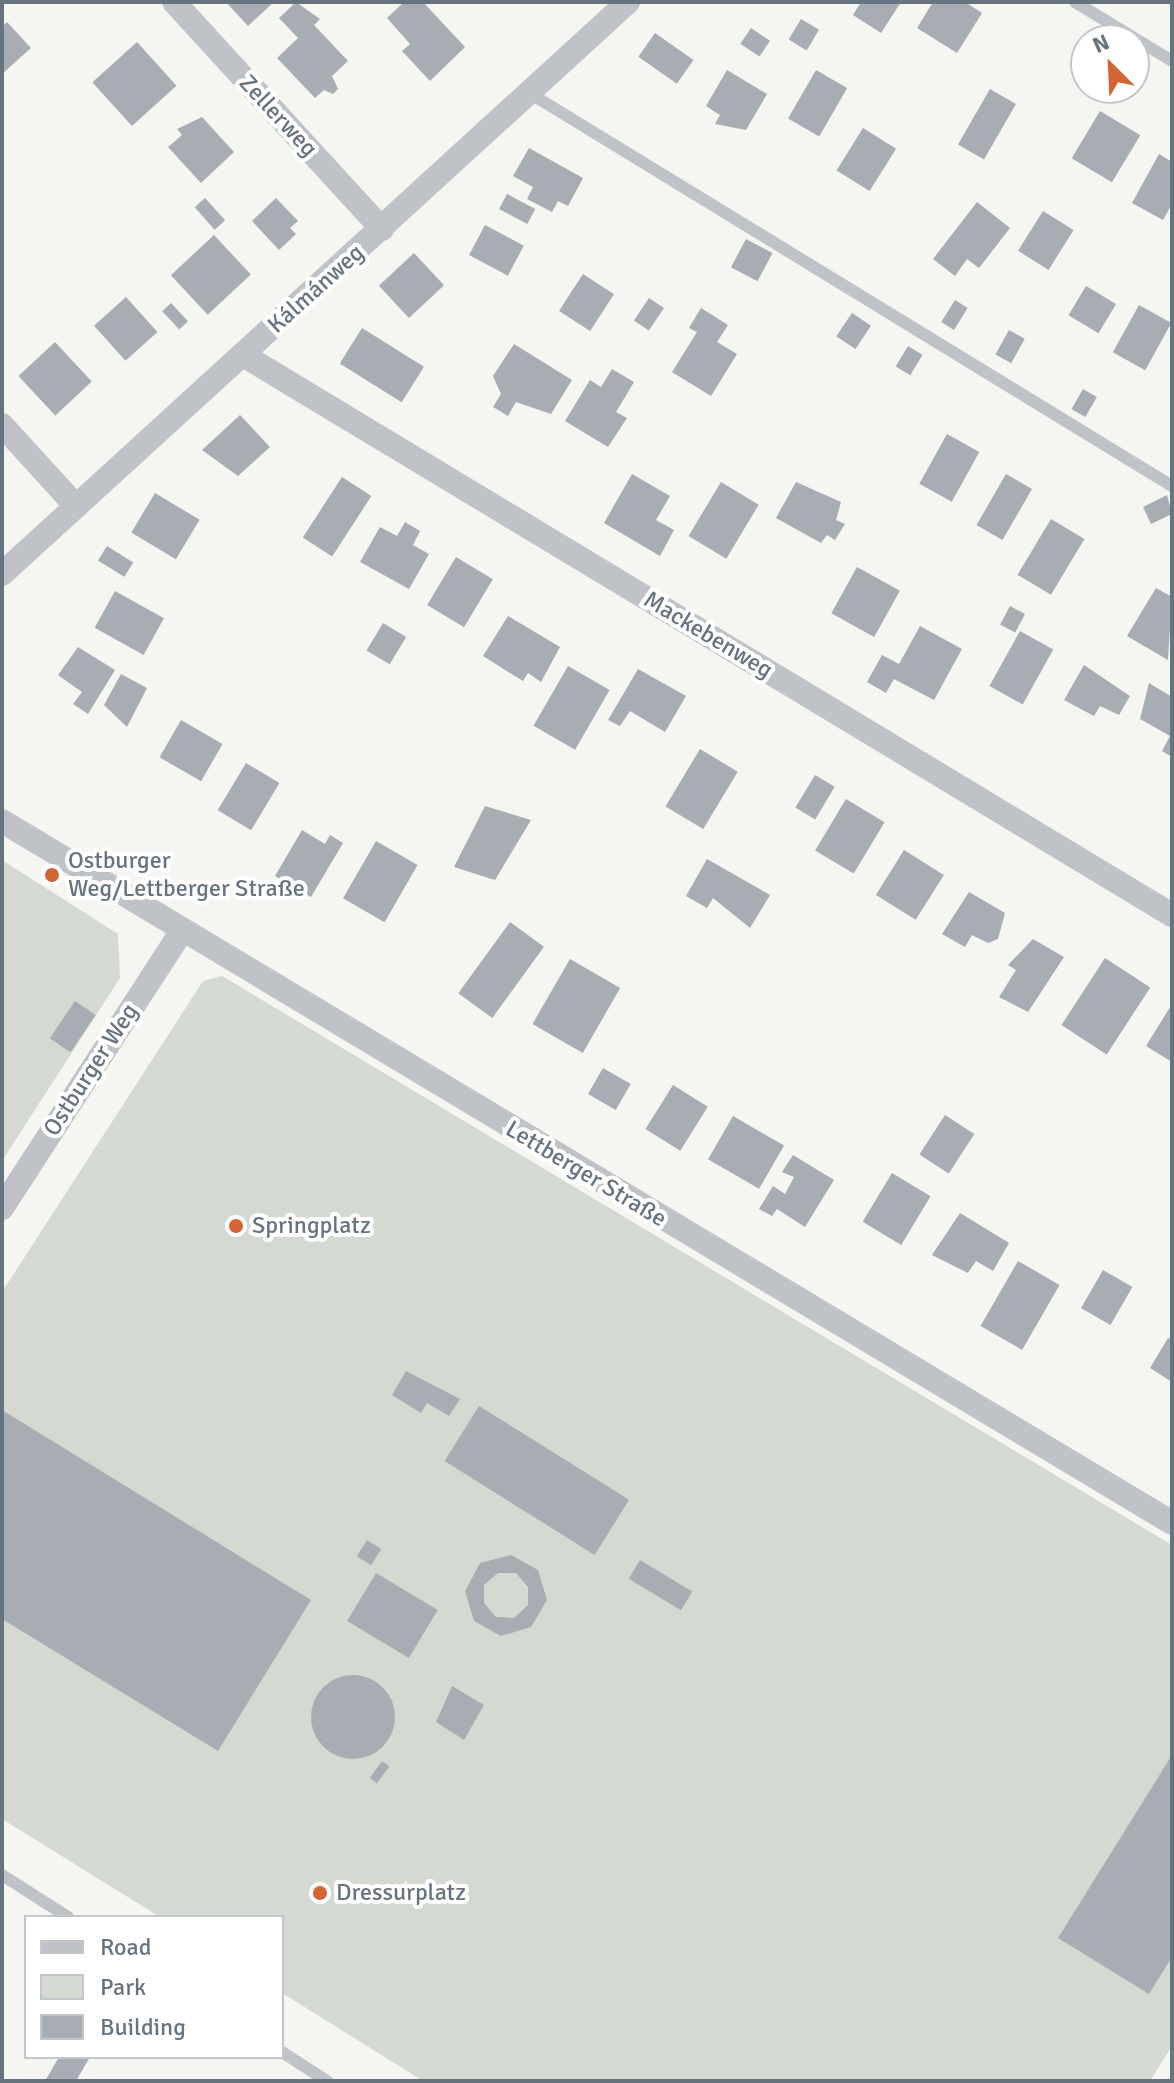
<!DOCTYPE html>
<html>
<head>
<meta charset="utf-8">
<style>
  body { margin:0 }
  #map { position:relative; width:1174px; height:2083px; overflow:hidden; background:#f5f5f2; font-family:Signika,sans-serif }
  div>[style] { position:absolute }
  .green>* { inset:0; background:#d4dad2 }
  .building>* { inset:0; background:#a7adb2; transform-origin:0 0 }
  .round { border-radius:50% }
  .lane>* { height:12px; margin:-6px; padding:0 6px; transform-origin:6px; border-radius:6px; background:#bfc2c6 }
  .street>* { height:24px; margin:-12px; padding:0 12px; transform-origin:12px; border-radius:12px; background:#bfc2c6 }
  .dots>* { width:22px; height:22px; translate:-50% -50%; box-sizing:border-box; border:4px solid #fff; border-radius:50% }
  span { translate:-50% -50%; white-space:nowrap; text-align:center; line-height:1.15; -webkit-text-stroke:8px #fff; paint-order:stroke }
  .street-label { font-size:24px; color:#677480 }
  .poi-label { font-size:24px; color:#677480 }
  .left { translate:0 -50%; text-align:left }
  .frame { position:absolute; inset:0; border:4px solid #677480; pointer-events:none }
  .legend { position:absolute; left:24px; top:1915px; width:260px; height:144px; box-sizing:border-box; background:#fff; border:2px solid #c2c7cc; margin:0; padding:10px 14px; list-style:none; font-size:24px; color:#677480 }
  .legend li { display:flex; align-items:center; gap:16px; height:40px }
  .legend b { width:40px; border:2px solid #c2c7cc }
  .north { position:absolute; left:1070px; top:24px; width:80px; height:80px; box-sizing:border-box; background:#fff; border:2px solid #c2c7cc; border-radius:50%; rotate:336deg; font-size:22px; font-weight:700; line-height:32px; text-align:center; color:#677480 }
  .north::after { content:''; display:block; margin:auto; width:28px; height:36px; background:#d26436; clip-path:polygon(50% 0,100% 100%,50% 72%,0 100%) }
</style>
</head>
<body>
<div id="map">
  <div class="green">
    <i style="clip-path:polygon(2px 860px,118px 934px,120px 978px,2px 1161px)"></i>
    <i style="clip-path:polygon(222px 976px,1172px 1545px,1172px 2046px,1150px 2081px,423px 2081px,282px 1993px,282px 1917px,160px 1917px,2px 1819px,2px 1292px,203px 981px)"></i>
  </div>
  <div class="building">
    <i style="clip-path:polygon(226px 2px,274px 2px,248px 26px)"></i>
    <i style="clip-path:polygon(296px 2px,320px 19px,314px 25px,348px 61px,332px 76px,338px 89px,333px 94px,324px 90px,315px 98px,277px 58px,298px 38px,279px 18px)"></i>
    <i style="clip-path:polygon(404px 2px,423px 2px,465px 47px,430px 81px,402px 51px,410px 44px,387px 18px)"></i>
    <i style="clip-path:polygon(861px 2px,901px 2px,881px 33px,853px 15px)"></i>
    <i style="clip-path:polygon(933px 2px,965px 2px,982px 13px,957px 53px,917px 28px)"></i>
    <i style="left:801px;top:19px;width:21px;height:24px;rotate:31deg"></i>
    <i style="clip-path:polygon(7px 22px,31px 48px,2px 74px,2px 27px)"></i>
    <i style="left:751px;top:28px;width:23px;height:19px;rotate:34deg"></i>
    <i style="left:655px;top:33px;width:47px;height:29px;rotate:35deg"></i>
    <i style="left:137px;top:42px;width:59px;height:60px;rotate:48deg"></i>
    <i style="clip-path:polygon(727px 70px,767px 94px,746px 130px,715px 124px,720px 115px,706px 106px)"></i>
    <i style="left:816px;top:70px;width:36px;height:56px;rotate:30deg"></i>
    <i style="left:990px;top:89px;width:30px;height:64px;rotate:30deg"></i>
    <i style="left:1100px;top:111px;width:47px;height:55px;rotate:31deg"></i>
    <i style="clip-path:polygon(202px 117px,234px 152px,201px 183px,168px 147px,182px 135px,177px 129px)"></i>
    <i style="left:863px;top:128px;width:39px;height:50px;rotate:32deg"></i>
    <i style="clip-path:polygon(529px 148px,583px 178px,568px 206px,558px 201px,552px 212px,527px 199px,533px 187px,513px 176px)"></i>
    <i style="clip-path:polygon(1159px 154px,1172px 162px,1172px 204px,1163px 220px,1132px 203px)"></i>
    <i style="left:507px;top:194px;width:32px;height:17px;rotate:28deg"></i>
    <i style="left:205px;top:198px;width:30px;height:14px;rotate:48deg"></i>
    <i style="clip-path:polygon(276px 198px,298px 221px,290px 228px,296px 234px,279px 250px,252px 221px)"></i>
    <i style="clip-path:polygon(977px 202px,1010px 228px,979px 268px,967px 259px,955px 276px,933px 259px)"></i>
    <i style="left:1043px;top:211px;width:36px;height:47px;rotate:32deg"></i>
    <i style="left:485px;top:225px;width:44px;height:34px;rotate:28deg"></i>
    <i style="left:214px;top:235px;width:54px;height:59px;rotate:47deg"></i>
    <i style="left:746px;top:239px;width:30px;height:32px;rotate:28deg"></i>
    <i style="left:414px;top:253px;width:44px;height:48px;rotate:47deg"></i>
    <i style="left:583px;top:274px;width:37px;height:44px;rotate:33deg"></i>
    <i style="left:1086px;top:286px;width:35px;height:34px;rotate:31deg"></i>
    <i style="left:126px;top:297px;width:47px;height:43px;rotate:48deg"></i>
    <i style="left:649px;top:298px;width:18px;height:27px;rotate:34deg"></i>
    <i style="left:955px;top:300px;width:15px;height:26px;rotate:32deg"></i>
    <i style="left:171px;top:303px;width:25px;height:12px;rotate:47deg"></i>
    <i style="left:1139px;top:305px;width:37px;height:54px;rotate:29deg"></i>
    <i style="clip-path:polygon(701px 308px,728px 325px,717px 342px,737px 354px,711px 396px,672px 372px,697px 332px,689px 328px)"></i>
    <i style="left:852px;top:313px;width:23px;height:28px;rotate:34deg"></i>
    <i style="left:362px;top:328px;width:73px;height:42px;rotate:32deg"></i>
    <i style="left:1009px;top:330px;width:18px;height:28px;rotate:29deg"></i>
    <i style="left:55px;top:342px;width:54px;height:50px;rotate:47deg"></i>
    <i style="clip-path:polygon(514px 344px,572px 380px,551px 414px,516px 402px,508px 416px,493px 407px,501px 394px,493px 376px)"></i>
    <i style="left:908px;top:346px;width:17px;height:24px;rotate:31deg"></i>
    <i style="clip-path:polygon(612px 369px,634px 382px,616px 412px,627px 418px,608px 447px,565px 421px,590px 380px,601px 387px)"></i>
    <i style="left:1083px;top:389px;width:16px;height:23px;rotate:30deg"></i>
    <i style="clip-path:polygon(240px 415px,270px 447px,238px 476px,202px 450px)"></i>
    <i style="left:947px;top:434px;width:37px;height:57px;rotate:29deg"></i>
    <i style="clip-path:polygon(632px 474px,670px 496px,656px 520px,674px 530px,660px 556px,604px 523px)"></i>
    <i style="left:1006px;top:474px;width:30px;height:59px;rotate:30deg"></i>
    <i style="left:342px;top:477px;width:35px;height:72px;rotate:33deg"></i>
    <i style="left:721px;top:482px;width:44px;height:63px;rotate:31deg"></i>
    <i style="clip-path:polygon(796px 482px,841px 502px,836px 520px,845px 524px,835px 540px,827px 535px,821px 543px,776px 518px)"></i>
    <i style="left:155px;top:493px;width:52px;height:46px;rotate:31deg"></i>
    <i style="clip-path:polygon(1167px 495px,1172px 514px,1151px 524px,1143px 507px)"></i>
    <i style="left:1051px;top:519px;width:39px;height:65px;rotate:31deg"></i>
    <i style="clip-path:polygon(405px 522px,420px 531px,413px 545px,429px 554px,409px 589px,360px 562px,380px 527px,397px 536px)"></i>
    <i style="left:107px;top:546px;width:31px;height:17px;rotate:32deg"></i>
    <i style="left:456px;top:557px;width:43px;height:56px;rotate:31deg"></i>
    <i style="left:857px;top:567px;width:49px;height:53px;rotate:29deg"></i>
    <i style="clip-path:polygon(1156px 588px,1172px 597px,1168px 660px,1127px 636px)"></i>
    <i style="left:115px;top:591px;width:56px;height:42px;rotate:29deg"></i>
    <i style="left:1010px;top:606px;width:17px;height:21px;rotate:28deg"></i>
    <i style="clip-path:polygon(508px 616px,560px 647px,541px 682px,528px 673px,523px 681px,483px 656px)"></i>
    <i style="left:383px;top:623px;width:27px;height:32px;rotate:31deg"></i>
    <i style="clip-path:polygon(920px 626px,962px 649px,934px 700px,894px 679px,886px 693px,867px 682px,882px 655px,899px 664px)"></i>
    <i style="left:1020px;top:631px;width:38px;height:63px;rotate:29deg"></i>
    <i style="clip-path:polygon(78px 647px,115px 670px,88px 714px,73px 704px,82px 692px,58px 675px)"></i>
    <i style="clip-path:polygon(1084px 665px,1130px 696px,1119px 715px,1100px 706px,1094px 716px,1064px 700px)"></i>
    <i style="left:568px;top:666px;width:48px;height:69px;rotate:30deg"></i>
    <i style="clip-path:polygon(638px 669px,686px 696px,665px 732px,630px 711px,620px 726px,608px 720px)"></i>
    <i style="clip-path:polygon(121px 674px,147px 688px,127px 727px,104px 705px)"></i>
    <i style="clip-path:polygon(1149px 683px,1172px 697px,1172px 757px,1162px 751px,1170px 736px,1140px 719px)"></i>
    <i style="left:181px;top:720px;width:48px;height:43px;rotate:30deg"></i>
    <i style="left:700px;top:749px;width:44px;height:67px;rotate:31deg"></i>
    <i style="left:246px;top:763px;width:39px;height:55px;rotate:31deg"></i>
    <i style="left:815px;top:775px;width:23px;height:38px;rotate:31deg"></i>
    <i style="left:846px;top:799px;width:45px;height:60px;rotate:31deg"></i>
    <i style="clip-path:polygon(485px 806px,531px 820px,495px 880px,454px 867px)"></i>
    <i style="clip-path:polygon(302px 830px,325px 844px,330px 835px,343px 843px,311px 897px,275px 876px)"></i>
    <i style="left:376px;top:841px;width:48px;height:66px;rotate:30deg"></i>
    <i style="left:904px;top:850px;width:47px;height:53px;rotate:32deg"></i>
    <i style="clip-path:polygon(707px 859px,770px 895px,750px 928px,713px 898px,707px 908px,686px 896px)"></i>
    <i style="clip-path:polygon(969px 892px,1005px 913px,998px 939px,988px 943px,972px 935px,965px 947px,942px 934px)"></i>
    <i style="left:510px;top:922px;width:42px;height:88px;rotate:36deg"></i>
    <i style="clip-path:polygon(1033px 939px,1064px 957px,1028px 1012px,999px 997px,1016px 970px,1008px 965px)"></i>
    <i style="left:1105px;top:958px;width:54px;height:80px;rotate:33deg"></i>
    <i style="left:570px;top:959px;width:58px;height:75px;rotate:30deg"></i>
    <i style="left:75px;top:1001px;width:25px;height:45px;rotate:34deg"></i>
    <i style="clip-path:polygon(1172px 1004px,1172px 1062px,1146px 1046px)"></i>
    <i style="left:603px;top:1068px;width:32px;height:30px;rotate:30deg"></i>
    <i style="left:673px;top:1085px;width:41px;height:52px;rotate:32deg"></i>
    <i style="left:945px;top:1115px;width:35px;height:47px;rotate:33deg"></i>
    <i style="left:733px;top:1116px;width:59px;height:50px;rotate:30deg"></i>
    <i style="clip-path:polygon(793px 1155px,834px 1180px,805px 1227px,777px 1209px,772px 1216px,759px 1209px,773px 1186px,785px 1194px,794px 1177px,782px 1172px)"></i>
    <i style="left:892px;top:1173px;width:45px;height:57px;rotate:31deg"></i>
    <i style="clip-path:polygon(960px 1213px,1009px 1243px,993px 1271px,976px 1261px,968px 1273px,932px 1255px)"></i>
    <i style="left:1018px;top:1261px;width:48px;height:75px;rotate:30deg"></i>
    <i style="left:1103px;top:1270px;width:34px;height:44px;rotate:30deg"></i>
    <i style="clip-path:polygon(1168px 1338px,1172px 1340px,1172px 1382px,1150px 1368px)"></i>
    <i style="clip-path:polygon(406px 1371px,460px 1399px,449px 1416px,427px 1403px,421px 1413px,392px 1395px)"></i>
    <i style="left:479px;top:1406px;width:177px;height:65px;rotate:32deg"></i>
    <i style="clip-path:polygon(2px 1410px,311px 1600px,218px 1751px,2px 1619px)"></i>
    <i style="left:367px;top:1540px;width:17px;height:19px;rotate:33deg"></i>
    <i style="clip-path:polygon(evenodd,511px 1555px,538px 1570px,547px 1600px,531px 1627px,501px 1636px,474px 1621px,465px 1591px,480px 1563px,511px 1555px,516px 1573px,528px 1587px,528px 1605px,514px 1618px,496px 1617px,484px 1603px,484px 1585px,498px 1573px,516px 1573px)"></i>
    <i style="left:640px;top:1560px;width:61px;height:22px;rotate:31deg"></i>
    <i style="left:376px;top:1573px;width:72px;height:56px;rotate:31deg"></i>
    <i class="round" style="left:311px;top:1675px;width:84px;height:84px"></i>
    <i style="clip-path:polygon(452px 1686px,484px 1705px,464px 1740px,436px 1722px)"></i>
    <i style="clip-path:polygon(1172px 1755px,1172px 1957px,1149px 1994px,1058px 1938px)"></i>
    <i style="left:382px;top:1761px;width:9px;height:21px;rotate:36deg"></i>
    <i style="clip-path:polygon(59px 2057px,90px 2057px,76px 2081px,45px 2081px)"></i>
  </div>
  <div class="lane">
    <i style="left:1075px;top:2px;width:114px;rotate:31.3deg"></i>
    <i style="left:531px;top:94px;width:751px;rotate:31.45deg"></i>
    <i style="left:2px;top:1875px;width:78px;rotate:32.5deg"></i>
    <i style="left:282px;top:2052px;width:54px;rotate:32.8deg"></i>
  </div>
  <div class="street">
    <i style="left:174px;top:2px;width:308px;rotate:47.5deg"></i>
    <i style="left:243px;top:355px;width:1085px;rotate:31.08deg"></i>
    <i style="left:2px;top:425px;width:110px;rotate:47.6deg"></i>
    <i style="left:2px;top:574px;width:848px;rotate:-42.42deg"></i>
    <i style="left:2px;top:821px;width:1364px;rotate:30.96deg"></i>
    <i style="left:2px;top:1208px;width:329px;rotate:-57deg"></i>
  </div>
  <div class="dots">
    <i style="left:52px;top:875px;background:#d26436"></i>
    <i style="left:236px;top:1226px;background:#d26436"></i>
    <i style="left:320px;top:1893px;background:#d26436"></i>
  </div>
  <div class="street-label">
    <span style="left:278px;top:116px;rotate:47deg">Zellerweg</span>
    <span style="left:316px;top:289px;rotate:-42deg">Kálmánweg</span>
    <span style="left:708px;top:635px;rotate:31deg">Mackebenweg</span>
    <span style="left:91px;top:1070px;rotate:-57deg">Ostburger Weg</span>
    <span style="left:586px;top:1174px;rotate:31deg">Lettberger Straße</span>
  </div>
  <div class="poi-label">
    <span class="left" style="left:68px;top:875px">Ostburger<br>Weg/Lettberger Straße</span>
    <span class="left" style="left:252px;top:1226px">Springplatz</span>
    <span class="left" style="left:336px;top:1893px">Dressurplatz</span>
  </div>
  <div class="frame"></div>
  <ul class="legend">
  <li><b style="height:10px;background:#bfc2c6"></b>Road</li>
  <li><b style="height:22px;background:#d4dad2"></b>Park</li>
  <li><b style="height:22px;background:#a7adb2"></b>Building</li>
  </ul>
  <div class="north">N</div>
</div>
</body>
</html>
